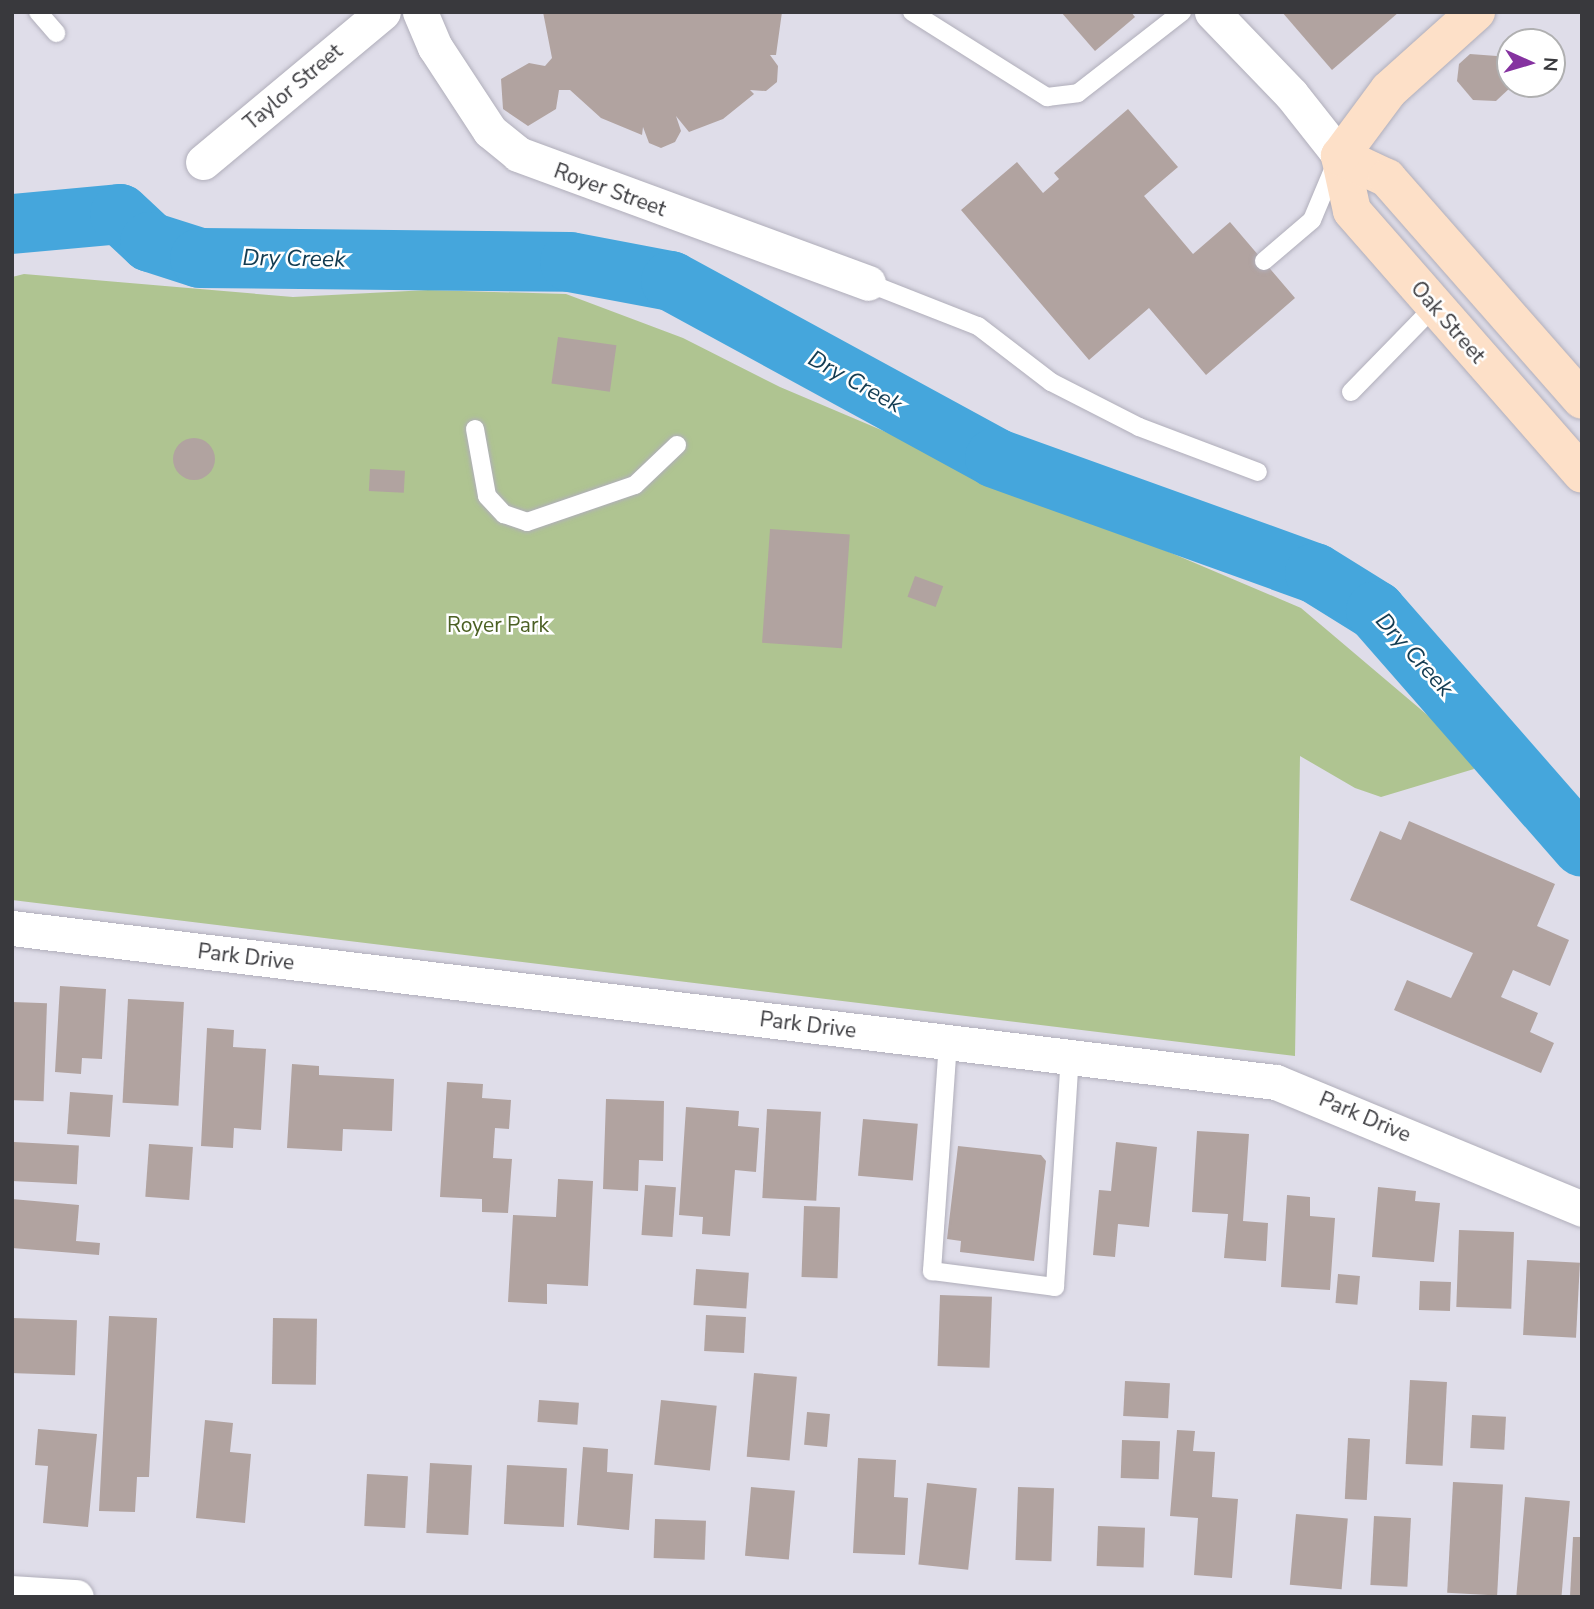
<!DOCTYPE html>
<html>
<head>
<meta charset="utf-8">
<style>
  body { margin:0 }
  #map { position:relative; width:1594px; height:1609px; overflow:hidden; background:#dfdde9; font-family:"Nunito Sans",sans-serif }
  div>[style] { position:absolute }
  .green>* { inset:0; background:#afc491 }
  .river>* { height:60px; margin:-30px; padding:0 30px; transform-origin:30px; border-radius:30px; background:#45a6dc }
  .building>* { inset:0; background:#b1a3a0; transform-origin:0 0 }
  .round { border-radius:50% }
  .roads { filter:drop-shadow(0 0 2px #b0aeba) drop-shadow(0 0 2px #b0aeba) }
  .lane>* { height:18px; margin:-9px; padding:0 9px; transform-origin:9px; border-radius:9px; background:#fff }
  .street>* { height:35px; margin:-17.5px; padding:0 17.5px; transform-origin:17.5px; border-radius:17.5px; background:#fff }
  .secondary>* { height:38px; margin:-19px; padding:0 19px; transform-origin:19px; border-radius:19px; background:#fde0c8 }
  span { translate:-50% -50%; white-space:nowrap; text-align:center; line-height:1.15; -webkit-text-stroke:5px #fff; paint-order:stroke }
  .street-label { font-size:21px; color:#39393d }
  .park-label { font-size:21px; color:#4b6023 }
  .water-label { font-size:23px; color:#133c52; font-style:italic }
  .frame { position:absolute; inset:0; border:14px solid #39393d; pointer-events:none }
  .north { position:absolute; left:1496px; top:28px; width:70px; height:70px; box-sizing:border-box; background:#fff; border:2px solid #b0b0b1; border-radius:50%; rotate:94deg; font-size:19px; font-weight:700; line-height:28px; text-align:center; color:#39393d }
  .north::after { content:''; display:block; margin:auto; width:24px; height:32px; background:#8532a0; clip-path:polygon(50% 0,100% 100%,50% 72%,0 100%) }
</style>
</head>
<body>
<div id="map">
  <div class="green">
    <i style="clip-path:polygon(24px 274px,293px 297px,428px 290px,566px 294px,683px 338px,780px 387px,1301px 608px,1471px 752px,1474px 769px,1381px 797px,1355px 788px,1300px 756px,1295px 1056px,12px 900px,12px 277px)"></i>
  </div>
  <div class="river">
    <i style="left:12px;top:224px;width:108px;rotate:-5.3deg"></i>
    <i style="left:120px;top:214px;width:41px;rotate:43deg"></i>
    <i style="left:150px;top:242px;width:52px;rotate:17.7deg"></i>
    <i style="left:200px;top:258px;width:370px;rotate:0.6deg"></i>
    <i style="left:570px;top:262px;width:103px;rotate:10.7deg"></i>
    <i style="left:671px;top:281px;width:369px;rotate:28.6deg"></i>
    <i style="left:995px;top:458px;width:340px;rotate:19.8deg"></i>
    <i style="left:1315px;top:573px;width:72px;rotate:31.9deg"></i>
    <i style="left:1376px;top:611px;width:313px;rotate:48.8deg"></i>
  </div>
  <div class="building">
    <i style="clip-path:polygon(543px 12px,782px 12px,776px 55px,770px 55px,778px 66px,777px 82px,766px 91px,750px 90px,754px 94px,723px 119px,689px 132px,676px 116px,681px 131px,675px 142px,661px 148px,649px 143px,643px 127px,642px 135px,601px 118px,570px 90px,559px 90px,556px 109px,528px 126px,503px 109px,501px 79px,529px 63px,545px 66px,552px 58px)"></i>
    <i style="clip-path:polygon(1061px 12px,1131px 12px,1135px 17px,1095px 51px)"></i>
    <i style="clip-path:polygon(1282px 12px,1399px 12px,1332px 70px)"></i>
    <i style="clip-path:polygon(1470px 54px,1510px 57px,1512px 86px,1496px 101px,1473px 100px,1457px 81px,1459px 64px)"></i>
    <i style="clip-path:polygon(1128px 109px,1178px 167px,1144px 196px,1193px 254px,1230px 222px,1295px 298px,1206px 375px,1149px 308px,1089px 360px,961px 210px,1017px 162px,1043px 193px,1059px 179px,1054px 173px)"></i>
    <i style="left:558px;top:337px;width:59px;height:47px;rotate:8deg"></i>
    <i class="round" style="left:173px;top:438px;width:42px;height:42px"></i>
    <i style="left:370px;top:469px;width:35px;height:22px;rotate:3deg"></i>
    <i style="left:770px;top:529px;width:80px;height:114px;rotate:4deg"></i>
    <i style="left:915px;top:576px;width:30px;height:22px;rotate:20deg"></i>
    <i style="clip-path:polygon(1409px 821px,1555px 884px,1537px 926px,1569px 940px,1550px 986px,1513px 970px,1501px 997px,1538px 1013px,1530px 1032px,1554px 1043px,1541px 1073px,1394px 1010px,1407px 980px,1451px 998px,1473px 953px,1350px 900px,1380px 831px,1401px 840px)"></i>
    <i style="clip-path:polygon(60px 986px,106px 989px,102px 1059px,82px 1058px,81px 1074px,55px 1072px)"></i>
    <i style="left:128px;top:999px;width:56px;height:104px;rotate:3deg"></i>
    <i style="left:12px;top:1002px;width:35px;height:98px;rotate:2deg"></i>
    <i style="clip-path:polygon(207px 1028px,234px 1030px,233px 1047px,266px 1049px,261px 1130px,234px 1128px,233px 1148px,201px 1146px)"></i>
    <i style="clip-path:polygon(292px 1064px,319px 1066px,319px 1075px,394px 1079px,392px 1131px,343px 1129px,342px 1151px,287px 1148px)"></i>
    <i style="clip-path:polygon(447px 1082px,483px 1084px,482px 1098px,511px 1100px,509px 1129px,495px 1128px,493px 1158px,512px 1159px,508px 1213px,482px 1212px,482px 1199px,440px 1197px)"></i>
    <i style="left:70px;top:1092px;width:43px;height:42px;rotate:4deg"></i>
    <i style="clip-path:polygon(606px 1099px,664px 1101px,663px 1161px,639px 1160px,638px 1191px,603px 1189px)"></i>
    <i style="clip-path:polygon(686px 1107px,739px 1111px,738px 1126px,759px 1128px,756px 1172px,735px 1170px,730px 1236px,702px 1234px,703px 1217px,679px 1215px)"></i>
    <i style="left:767px;top:1109px;width:54px;height:89px;rotate:3deg"></i>
    <i style="left:863px;top:1119px;width:55px;height:57px;rotate:5deg"></i>
    <i style="clip-path:polygon(1197px 1131px,1249px 1134px,1243px 1221px,1268px 1223px,1266px 1261px,1224px 1258px,1228px 1214px,1192px 1212px)"></i>
    <i style="left:14px;top:1142px;width:65px;height:39px;rotate:3deg"></i>
    <i style="clip-path:polygon(1116px 1142px,1157px 1147px,1149px 1227px,1118px 1224px,1115px 1257px,1093px 1255px,1099px 1190px,1111px 1191px)"></i>
    <i style="left:149px;top:1144px;width:44px;height:53px;rotate:4deg"></i>
    <i style="clip-path:polygon(958px 1146px,1041px 1155px,1046px 1161px,1034px 1261px,960px 1252px,961px 1241px,947px 1239px)"></i>
    <i style="clip-path:polygon(558px 1179px,593px 1181px,588px 1286px,547px 1284px,547px 1304px,508px 1302px,513px 1215px,556px 1217px)"></i>
    <i style="left:645px;top:1185px;width:31px;height:50px;rotate:4deg"></i>
    <i style="clip-path:polygon(1378px 1187px,1416px 1191px,1415px 1201px,1440px 1203px,1434px 1262px,1372px 1257px)"></i>
    <i style="clip-path:polygon(1287px 1195px,1310px 1197px,1310px 1216px,1335px 1218px,1330px 1290px,1281px 1287px)"></i>
    <i style="clip-path:polygon(12px 1199px,79px 1205px,76px 1241px,100px 1243px,99px 1255px,12px 1248px)"></i>
    <i style="left:804px;top:1206px;width:36px;height:71px;rotate:2deg"></i>
    <i style="left:1459px;top:1230px;width:55px;height:77px;rotate:2deg"></i>
    <i style="left:1527px;top:1260px;width:53px;height:75px;rotate:3deg"></i>
    <i style="left:696px;top:1269px;width:53px;height:36px;rotate:4deg"></i>
    <i style="left:1338px;top:1274px;width:22px;height:29px;rotate:5deg"></i>
    <i style="left:1420px;top:1281px;width:31px;height:29px;rotate:2deg"></i>
    <i style="left:940px;top:1295px;width:52px;height:71px;rotate:2deg"></i>
    <i style="left:706px;top:1315px;width:40px;height:36px;rotate:3deg"></i>
    <i style="clip-path:polygon(109px 1316px,157px 1318px,149px 1477px,137px 1477px,135px 1512px,99px 1511px)"></i>
    <i style="left:12px;top:1318px;width:65px;height:55px;rotate:2deg"></i>
    <i style="left:273px;top:1318px;width:44px;height:66px;rotate:1deg"></i>
    <i style="left:754px;top:1373px;width:43px;height:84px;rotate:5deg"></i>
    <i style="left:1410px;top:1380px;width:37px;height:84px;rotate:3deg"></i>
    <i style="left:1125px;top:1381px;width:45px;height:35px;rotate:3deg"></i>
    <i style="left:539px;top:1400px;width:40px;height:22px;rotate:4deg"></i>
    <i style="left:661px;top:1400px;width:56px;height:65px;rotate:6deg"></i>
    <i style="left:807px;top:1412px;width:23px;height:33px;rotate:5deg"></i>
    <i style="left:1472px;top:1415px;width:34px;height:33px;rotate:3deg"></i>
    <i style="clip-path:polygon(205px 1420px,233px 1423px,230px 1452px,251px 1454px,245px 1523px,196px 1518px)"></i>
    <i style="clip-path:polygon(38px 1429px,97px 1434px,88px 1527px,43px 1523px,48px 1466px,35px 1465px)"></i>
    <i style="clip-path:polygon(1177px 1430px,1195px 1431px,1193px 1451px,1215px 1452px,1212px 1497px,1238px 1499px,1232px 1578px,1194px 1575px,1198px 1518px,1170px 1516px)"></i>
    <i style="left:1348px;top:1438px;width:22px;height:61px;rotate:3deg"></i>
    <i style="left:1122px;top:1440px;width:38px;height:38px;rotate:2deg"></i>
    <i style="clip-path:polygon(583px 1447px,608px 1449px,607px 1472px,633px 1474px,629px 1530px,577px 1525px)"></i>
    <i style="clip-path:polygon(858px 1458px,896px 1460px,894px 1497px,908px 1498px,905px 1555px,853px 1553px)"></i>
    <i style="left:430px;top:1463px;width:42px;height:70px;rotate:3deg"></i>
    <i style="left:507px;top:1465px;width:60px;height:59px;rotate:3deg"></i>
    <i style="left:367px;top:1474px;width:41px;height:52px;rotate:3deg"></i>
    <i style="left:1453px;top:1482px;width:50px;height:111px;rotate:3deg"></i>
    <i style="left:927px;top:1483px;width:50px;height:82px;rotate:6deg"></i>
    <i style="left:751px;top:1487px;width:44px;height:69px;rotate:5deg"></i>
    <i style="left:1018px;top:1487px;width:36px;height:73px;rotate:2deg"></i>
    <i style="left:1525px;top:1497px;width:45px;height:100px;rotate:5deg"></i>
    <i style="left:1296px;top:1514px;width:52px;height:71px;rotate:5deg"></i>
    <i style="left:1374px;top:1516px;width:37px;height:69px;rotate:3deg"></i>
    <i style="left:655px;top:1519px;width:51px;height:39px;rotate:2deg"></i>
    <i style="left:1098px;top:1526px;width:47px;height:40px;rotate:2deg"></i>
    <i style="clip-path:polygon(1573px 1537px,1582px 1537px,1582px 1597px,1570px 1597px)"></i>
  </div>
  <div class="roads">
    <div class="lane">
      <i style="left:38px;top:12px;width:28px;rotate:49deg"></i>
      <i style="left:912px;top:12px;width:160px;rotate:32.2deg"></i>
      <i style="left:1047px;top:97px;width:31px;rotate:-7deg"></i>
      <i style="left:1078px;top:93px;width:132px;rotate:-37.9deg"></i>
      <i style="left:1264px;top:261px;width:63px;rotate:-40.5deg"></i>
      <i style="left:1312px;top:220px;width:60px;rotate:-67.3deg"></i>
      <i style="left:868px;top:283px;width:118px;rotate:21.4deg"></i>
      <i style="left:978px;top:326px;width:92px;rotate:37.5deg"></i>
      <i style="left:1051px;top:382px;width:99px;rotate:27.1deg"></i>
      <i style="left:1139px;top:427px;width:127px;rotate:20.7deg"></i>
      <i style="left:1351px;top:392px;width:119px;rotate:-45.7deg"></i>
      <i style="left:475px;top:429px;width:68px;rotate:79.8deg"></i>
      <i style="left:487px;top:496px;width:25px;rotate:47deg"></i>
      <i style="left:504px;top:514px;width:24px;rotate:19deg"></i>
      <i style="left:527px;top:522px;width:114px;rotate:-18.9deg"></i>
      <i style="left:635px;top:485px;width:58px;rotate:-43.6deg"></i>
      <i style="left:948px;top:1042px;width:230px;rotate:94deg"></i>
      <i style="left:932px;top:1271px;width:124px;rotate:7.4deg"></i>
      <i style="left:1055px;top:1287px;width:230px;rotate:-86.3deg"></i>
    </div>
    <div class="street">
      <i style="left:420px;top:12px;width:38px;rotate:67deg"></i>
      <i style="left:435px;top:47px;width:100px;rotate:56.8deg"></i>
      <i style="left:490px;top:131px;width:36px;rotate:39deg"></i>
      <i style="left:518px;top:154px;width:373px;rotate:20.2deg"></i>
      <i style="left:1212px;top:12px;width:114px;rotate:46.1deg"></i>
      <i style="left:1291px;top:94px;width:79px;rotate:51.7deg"></i>
      <i style="left:203px;top:162px;width:234px;rotate:-39.8deg"></i>
      <i style="left:12px;top:928px;width:1273px;rotate:6.95deg"></i>
      <i style="left:1276px;top:1082px;width:331px;rotate:22.5deg"></i>
      <i style="left:12px;top:1593px;width:64px;rotate:3.6deg"></i>
    </div>
    <div class="secondary">
      <i style="left:1340px;top:156px;width:56px;rotate:77.7deg"></i>
      <i style="left:1352px;top:211px;width:349px;rotate:48.8deg"></i>
      <i style="left:1340px;top:156px;width:52px;rotate:25.1deg"></i>
      <i style="left:1387px;top:178px;width:295px;rotate:48.7deg"></i>
      <i style="left:1340px;top:156px;width:82px;rotate:-53.4deg"></i>
      <i style="left:1389px;top:90px;width:117px;rotate:-41.9deg"></i>
    </div>
  </div>
  <div class="street-label">
    <span style="left:293px;top:87px;rotate:-40deg">Taylor Street</span>
    <span style="left:610px;top:190px;rotate:20deg">Royer Street</span>
    <span style="left:1448px;top:322px;rotate:49deg">Oak Street</span>
    <span style="left:246px;top:957px;rotate:7deg">Park Drive</span>
    <span style="left:808px;top:1025px;rotate:7deg">Park Drive</span>
    <span style="left:1365px;top:1117px;rotate:23deg">Park Drive</span>
  </div>
  <div class="park-label">
    <span style="left:498px;top:625px">Royer Park</span>
  </div>
  <div class="water-label">
    <span style="left:294px;top:259px;rotate:1deg">Dry Creek</span>
    <span style="left:855px;top:382px;rotate:29deg">Dry Creek</span>
    <span style="left:1414px;top:655px;rotate:48deg">Dry Creek</span>
  </div>
  <div class="frame"></div>
  <div class="north">N</div>
</div>
</body>
</html>
